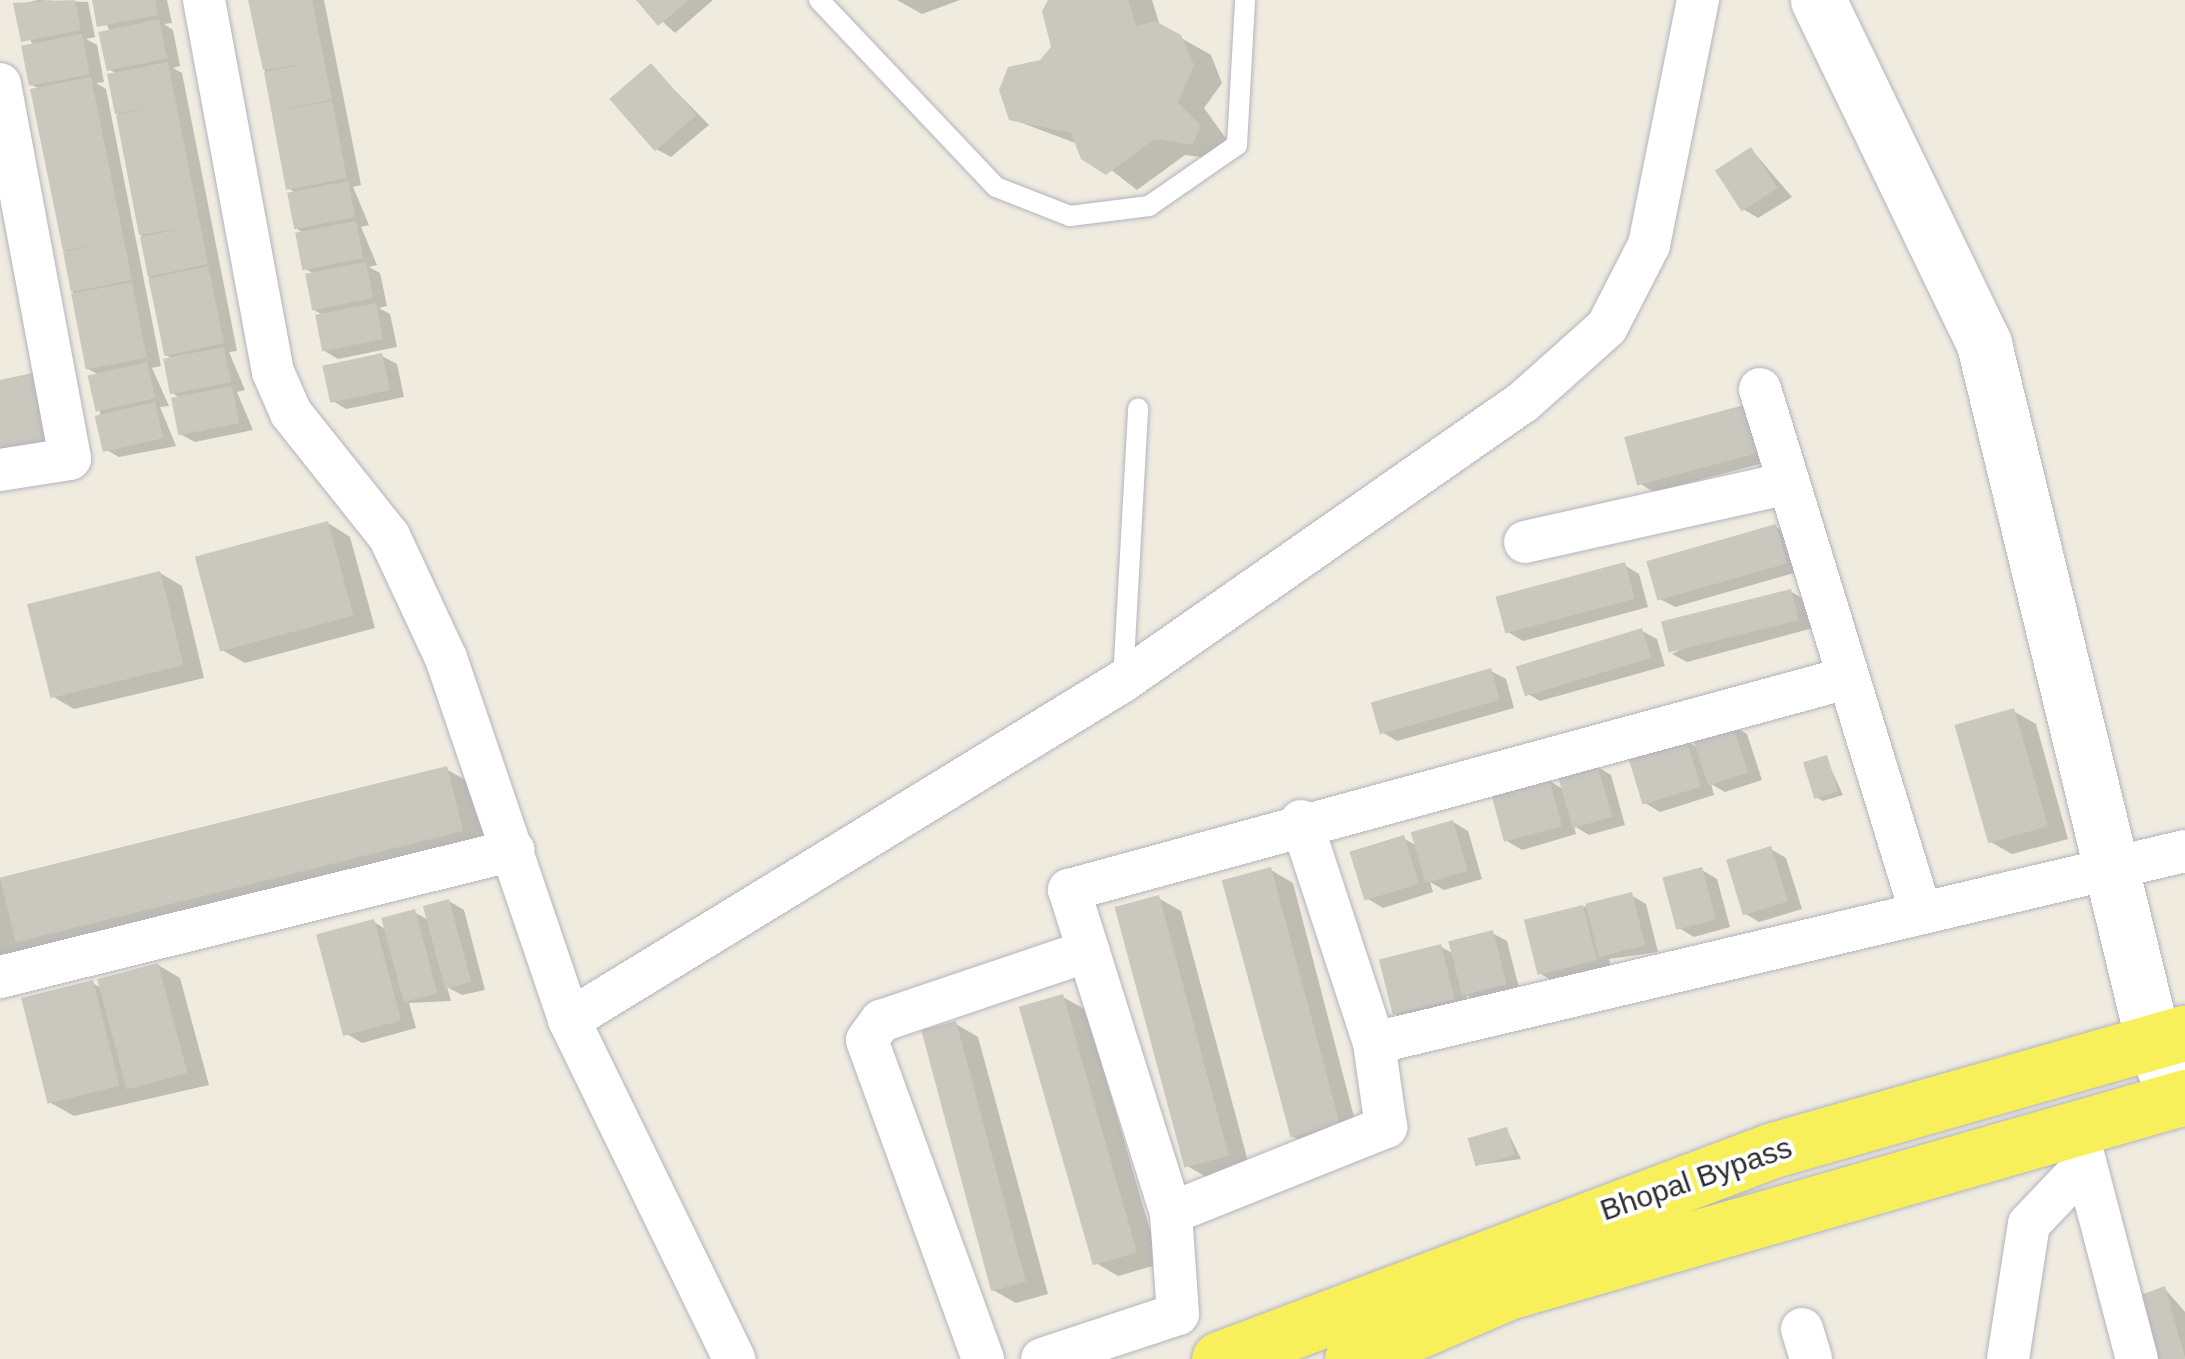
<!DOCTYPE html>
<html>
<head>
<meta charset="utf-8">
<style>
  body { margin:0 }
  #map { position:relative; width:2185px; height:1359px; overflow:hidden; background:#efebdf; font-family:Arial,sans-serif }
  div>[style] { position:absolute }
  .shadow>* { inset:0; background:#0003 }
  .building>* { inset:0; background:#cac7be; transform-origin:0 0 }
  .roads { filter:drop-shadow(0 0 2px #b3b3c1) drop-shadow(0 0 2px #b3b3c1) }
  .lane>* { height:20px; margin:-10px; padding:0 10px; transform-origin:10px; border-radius:10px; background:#fff }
  .street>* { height:42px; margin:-21px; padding:0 21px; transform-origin:21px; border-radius:21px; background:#fff }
  .secondary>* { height:55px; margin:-27.5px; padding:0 27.5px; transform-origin:27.5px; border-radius:27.5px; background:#fff }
  .primary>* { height:55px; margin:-27.5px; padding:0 27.5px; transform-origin:27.5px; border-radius:27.5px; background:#f8f05b }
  span { translate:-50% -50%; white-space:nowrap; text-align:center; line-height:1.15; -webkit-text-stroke:8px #fff; paint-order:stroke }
  .street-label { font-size:30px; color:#2d2d2d }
</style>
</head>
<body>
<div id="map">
  <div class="shadow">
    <i style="clip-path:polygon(38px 0,88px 2px,95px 37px,86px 39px,97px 45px,104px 82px,96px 83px,106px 89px,161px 366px,152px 368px,169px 406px,160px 407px,176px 446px,119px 457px,103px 448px,97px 374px,88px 369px,33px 91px,41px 90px,32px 85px,33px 46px,16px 5px)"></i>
    <i style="clip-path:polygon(94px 0,167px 0,172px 23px,164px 24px,173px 30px,180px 66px,173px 68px,182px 73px,237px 351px,229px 352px,245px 390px,237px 392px,253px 430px,195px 442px,180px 434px,182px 399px,172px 393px,173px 359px,164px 354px,110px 76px,117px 74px,108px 69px,110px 31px)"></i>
    <i style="clip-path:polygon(251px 0,324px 0,361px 185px,353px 187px,369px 225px,361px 227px,377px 265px,369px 267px,380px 273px,387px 306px,379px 308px,390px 314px,397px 347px,338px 359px,323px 350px,325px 316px,314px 310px,316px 275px,304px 268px,305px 234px,296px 228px,297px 194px,288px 188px)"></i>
    <i style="clip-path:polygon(639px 0,713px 0,675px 33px)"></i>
    <i style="clip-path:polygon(897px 0,960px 0,922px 14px)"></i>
    <i style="clip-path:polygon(1051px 0,1152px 0,1160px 26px,1211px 55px,1222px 83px,1204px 108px,1230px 144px,1222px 160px,1185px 155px,1137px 190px,1078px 144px,1011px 119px,1054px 48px)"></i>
    <i style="clip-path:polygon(651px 66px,709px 125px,671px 157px,656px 149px)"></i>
    <i style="clip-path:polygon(1752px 150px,1792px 197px,1758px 218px,1743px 209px)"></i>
    <i style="clip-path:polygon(382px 356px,397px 364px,404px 397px,346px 409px,331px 400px)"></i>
    <i style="clip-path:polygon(1744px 407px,1771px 461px,1654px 492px,1639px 483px)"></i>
    <i style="clip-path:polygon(328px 523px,350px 537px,375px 628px,245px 663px,222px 650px)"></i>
    <i style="clip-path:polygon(1776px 527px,1791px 535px,1801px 571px,1675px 607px,1660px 599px)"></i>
    <i style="clip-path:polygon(1624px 565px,1639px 574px,1648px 607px,1523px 641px,1508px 632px)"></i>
    <i style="clip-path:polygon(160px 573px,182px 586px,204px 678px,74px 709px,52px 696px)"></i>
    <i style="clip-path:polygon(1790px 591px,1805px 600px,1813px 628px,1687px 662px,1672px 654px)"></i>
    <i style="clip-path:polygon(1642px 631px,1657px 639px,1665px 666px,1540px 701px,1525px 692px)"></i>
    <i style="clip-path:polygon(1491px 671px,1506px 679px,1514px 708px,1397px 741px,1382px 732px)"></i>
    <i style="clip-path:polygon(2013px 711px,2036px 724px,2068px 839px,2012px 854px,1989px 841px)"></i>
    <i style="clip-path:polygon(1732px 726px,1747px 734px,1762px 780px,1725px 792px,1711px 784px,1714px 795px,1660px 812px,1645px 803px,1686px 741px,1700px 749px)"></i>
    <i style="clip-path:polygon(1826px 758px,1843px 795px,1823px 801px,1816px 797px)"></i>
    <i style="clip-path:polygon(1596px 766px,1611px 775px,1625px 825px,1589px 835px,1574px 826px,1576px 834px,1522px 850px,1507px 841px,1548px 780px,1563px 789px)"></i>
    <i style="clip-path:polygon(446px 769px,476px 786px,491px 848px,0 971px,0 880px)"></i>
    <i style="clip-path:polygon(1453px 822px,1468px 831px,1482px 879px,1444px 890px,1430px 882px,1433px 892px,1383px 908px,1368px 899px,1403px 838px,1419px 847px)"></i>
    <i style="clip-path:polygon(1771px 849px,1786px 858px,1802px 909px,1759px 922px,1744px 913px)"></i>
    <i style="clip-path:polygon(1271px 870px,1293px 883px,1359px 1136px,1313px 1148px,1290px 1135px)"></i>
    <i style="clip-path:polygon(1702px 870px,1717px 879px,1730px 927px,1694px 937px,1679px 928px)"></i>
    <i style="clip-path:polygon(1631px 895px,1646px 904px,1658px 952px,1609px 959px,1611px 968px,1556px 983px,1541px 974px,1583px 907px)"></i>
    <i style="clip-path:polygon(1158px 898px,1181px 911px,1250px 1169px,1210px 1179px,1187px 1166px)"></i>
    <i style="clip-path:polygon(449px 901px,464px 910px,485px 990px,462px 995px,447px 987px,451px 1001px,409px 1003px,416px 1028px,362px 1043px,347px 1034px,374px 922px,387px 930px,414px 912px,430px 921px)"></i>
    <i style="clip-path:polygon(1492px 933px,1507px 941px,1520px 992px,1478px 1002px,1466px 995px,1469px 1007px,1410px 1023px,1395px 1014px,1441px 947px,1454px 954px)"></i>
    <i style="clip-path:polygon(158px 965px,180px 978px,209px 1085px,74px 1116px,51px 1103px,92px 983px,103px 989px)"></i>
    <i style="clip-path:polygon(1063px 997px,1086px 1010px,1160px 1264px,1118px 1276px,1096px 1263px)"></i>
    <i style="clip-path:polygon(956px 1024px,978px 1037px,1048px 1294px,1016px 1303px,993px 1290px)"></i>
    <i style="clip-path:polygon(1507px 1130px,1521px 1159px,1478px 1165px)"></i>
    <i style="clip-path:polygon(2165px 1289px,2185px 1312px,2185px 1359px)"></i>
  </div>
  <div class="building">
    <i style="clip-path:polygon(75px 0,81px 30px,21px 42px,13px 3px)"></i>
    <i style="clip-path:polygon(92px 0,155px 0,158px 15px,97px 27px)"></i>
    <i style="clip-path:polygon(248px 0,312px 0,332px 99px,275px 112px,332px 101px,347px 178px,286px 190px,264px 72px,309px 63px,263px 70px)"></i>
    <i style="clip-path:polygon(636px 0,689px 0,658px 26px)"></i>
    <i style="clip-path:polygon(1048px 0,1128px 0,1136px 26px,1155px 21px,1181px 35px,1194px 65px,1178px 103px,1201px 126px,1192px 145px,1155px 139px,1106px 175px,1081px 159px,1071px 133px,1009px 120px,999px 90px,1008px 67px,1040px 60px,1051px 47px,1042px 11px)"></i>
    <i style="left:159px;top:19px;width:40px;height:62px;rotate:78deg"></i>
    <i style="left:82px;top:34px;width:41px;height:62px;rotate:79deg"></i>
    <i style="clip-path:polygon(168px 62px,208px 264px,148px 277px,140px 237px,185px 228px,139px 235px,116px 115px,161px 105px,115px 114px,107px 74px)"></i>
    <i style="left:651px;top:63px;width:69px;height:55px;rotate:49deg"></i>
    <i style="clip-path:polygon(91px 77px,132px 280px,71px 292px,63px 252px,114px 241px,63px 251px,30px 89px)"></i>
    <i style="left:1751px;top:147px;width:49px;height:43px;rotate:57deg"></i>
    <i style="left:348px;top:181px;width:37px;height:62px;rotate:79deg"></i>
    <i style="left:356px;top:221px;width:38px;height:62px;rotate:79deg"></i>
    <i style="left:366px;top:262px;width:37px;height:62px;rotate:79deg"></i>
    <i style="left:208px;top:266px;width:79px;height:61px;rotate:78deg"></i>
    <i style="left:132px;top:282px;width:77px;height:62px;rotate:79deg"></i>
    <i style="left:376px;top:303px;width:37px;height:62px;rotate:79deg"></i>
    <i style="left:224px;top:347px;width:36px;height:62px;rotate:79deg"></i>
    <i style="left:382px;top:353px;width:38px;height:61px;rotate:78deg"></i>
    <i style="left:147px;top:362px;width:37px;height:61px;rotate:77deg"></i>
    <i style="clip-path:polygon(37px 372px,52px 441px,0 452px,0 380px)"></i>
    <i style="left:232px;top:386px;width:38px;height:62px;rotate:79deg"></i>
    <i style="left:155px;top:402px;width:37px;height:62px;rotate:77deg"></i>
    <i style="left:1744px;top:405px;width:50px;height:124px;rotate:75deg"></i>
    <i style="left:328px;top:521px;width:98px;height:138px;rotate:75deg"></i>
    <i style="left:1776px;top:524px;width:41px;height:135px;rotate:74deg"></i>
    <i style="left:1625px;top:562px;width:38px;height:134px;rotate:75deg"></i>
    <i style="left:160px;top:571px;width:97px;height:137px;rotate:76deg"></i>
    <i style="left:1791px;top:589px;width:32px;height:134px;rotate:76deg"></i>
    <i style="left:1642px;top:628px;width:31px;height:132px;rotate:73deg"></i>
    <i style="left:1491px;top:668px;width:33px;height:125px;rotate:74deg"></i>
    <i style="left:2014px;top:708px;width:123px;height:62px;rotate:74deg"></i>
    <i style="left:1732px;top:723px;width:52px;height:42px;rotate:72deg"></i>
    <i style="left:1686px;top:738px;width:51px;height:61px;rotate:73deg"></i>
    <i style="left:1827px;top:755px;width:38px;height:25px;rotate:73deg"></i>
    <i style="left:1597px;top:764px;width:55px;height:41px;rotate:74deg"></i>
    <i style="left:447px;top:766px;width:67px;height:461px;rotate:76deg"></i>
    <i style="left:1549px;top:778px;width:50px;height:60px;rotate:75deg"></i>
    <i style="left:1453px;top:820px;width:53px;height:44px;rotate:74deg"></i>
    <i style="left:1404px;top:835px;width:51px;height:57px;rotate:73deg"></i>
    <i style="left:1771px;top:846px;width:58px;height:47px;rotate:73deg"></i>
    <i style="left:1271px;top:867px;width:266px;height:51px;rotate:75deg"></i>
    <i style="left:1702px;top:867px;width:54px;height:41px;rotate:75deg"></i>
    <i style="left:1632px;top:892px;width:55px;height:48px;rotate:76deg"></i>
    <i style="left:1159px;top:895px;width:270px;height:46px;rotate:75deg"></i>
    <i style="left:449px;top:899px;width:86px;height:27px;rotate:75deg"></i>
    <i style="left:1583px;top:905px;width:57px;height:61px;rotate:76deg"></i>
    <i style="left:415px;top:909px;width:87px;height:35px;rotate:75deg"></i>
    <i style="left:374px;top:919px;width:105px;height:60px;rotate:75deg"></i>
    <i style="left:1493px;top:930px;width:56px;height:46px;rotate:76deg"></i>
    <i style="left:1441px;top:944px;width:57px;height:64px;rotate:76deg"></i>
    <i style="left:158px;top:963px;width:114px;height:63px;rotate:75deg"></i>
    <i style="left:93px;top:980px;width:109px;height:74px;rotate:76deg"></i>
    <i style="left:1063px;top:994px;width:269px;height:46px;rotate:74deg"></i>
    <i style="left:956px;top:1021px;width:270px;height:36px;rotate:75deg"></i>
    <i style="left:1507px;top:1127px;width:29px;height:41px;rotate:74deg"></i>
    <i style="clip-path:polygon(2165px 1286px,2185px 1359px,2145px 1359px,2125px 1301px)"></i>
  </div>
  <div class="roads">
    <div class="lane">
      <i style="left:819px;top:0;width:257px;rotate:46.6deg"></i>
      <i style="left:996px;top:187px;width:79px;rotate:21.4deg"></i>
      <i style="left:1070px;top:216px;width:80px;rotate:-7.2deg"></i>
      <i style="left:1149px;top:206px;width:107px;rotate:-34.7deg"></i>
      <i style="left:1237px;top:145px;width:145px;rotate:-86.8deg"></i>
      <i style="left:1123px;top:680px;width:272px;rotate:-86.8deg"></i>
    </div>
    <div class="street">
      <i style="left:204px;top:0;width:378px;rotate:79.5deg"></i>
      <i style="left:273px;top:372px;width:45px;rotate:66.3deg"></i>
      <i style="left:291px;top:413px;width:157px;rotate:51.5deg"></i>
      <i style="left:389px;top:536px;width:135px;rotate:65deg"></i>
      <i style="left:446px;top:658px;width:382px;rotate:71.2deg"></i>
      <i style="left:569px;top:1020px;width:377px;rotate:64deg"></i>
      <i style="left:0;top:84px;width:381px;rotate:79.4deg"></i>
      <i style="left:70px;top:459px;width:71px;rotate:171.1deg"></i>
      <i style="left:1760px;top:389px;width:545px;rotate:72.93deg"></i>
      <i style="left:1525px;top:542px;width:270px;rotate:-12.6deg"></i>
      <i style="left:1301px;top:821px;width:234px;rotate:71.8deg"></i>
      <i style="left:0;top:977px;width:529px;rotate:-13.88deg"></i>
      <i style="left:569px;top:1020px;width:649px;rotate:-31.46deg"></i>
      <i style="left:1123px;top:681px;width:486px;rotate:-34.9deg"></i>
      <i style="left:1522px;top:403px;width:114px;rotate:-41.8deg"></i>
      <i style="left:1607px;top:327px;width:92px;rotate:-62.9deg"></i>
      <i style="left:1649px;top:245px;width:250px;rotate:-78.7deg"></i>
      <i style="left:2076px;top:1127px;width:240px;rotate:75.3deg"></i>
      <i style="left:1171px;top:1213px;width:339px;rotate:-107.5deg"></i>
      <i style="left:1069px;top:890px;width:802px;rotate:-15.25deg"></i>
      <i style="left:1802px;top:1329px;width:31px;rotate:73deg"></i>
      <i style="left:983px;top:1359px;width:339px;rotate:-110deg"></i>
      <i style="left:867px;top:1040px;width:24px;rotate:-54deg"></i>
      <i style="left:881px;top:1021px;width:219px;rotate:-18.7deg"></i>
      <i style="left:1042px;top:1359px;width:143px;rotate:-18.3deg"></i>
      <i style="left:1178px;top:1314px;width:101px;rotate:-94deg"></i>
      <i style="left:1171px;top:1213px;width:232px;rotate:-21.8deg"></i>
      <i style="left:1386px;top:1127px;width:85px;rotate:-98.1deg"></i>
      <i style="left:1374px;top:1043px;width:833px;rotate:-13.32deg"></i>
      <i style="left:2008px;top:1359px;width:137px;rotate:-81.2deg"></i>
      <i style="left:2029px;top:1224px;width:80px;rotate:-46.5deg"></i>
    </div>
    <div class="secondary">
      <i style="left:1818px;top:0;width:382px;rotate:64.2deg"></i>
      <i style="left:1984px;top:344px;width:717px;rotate:76.37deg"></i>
      <i style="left:2153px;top:1041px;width:63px;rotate:67.5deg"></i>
    </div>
    <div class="primary">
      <i style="left:1219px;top:1359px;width:592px;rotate:-20.67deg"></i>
      <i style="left:1773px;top:1150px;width:428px;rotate:-15.9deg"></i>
      <i style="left:1352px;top:1359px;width:173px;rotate:-23.2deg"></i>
      <i style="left:1511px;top:1291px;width:701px;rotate:-16.06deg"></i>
    </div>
  </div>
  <div class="street-label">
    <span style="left:1696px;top:1179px;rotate:-19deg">Bhopal Bypass</span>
  </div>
</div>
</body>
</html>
